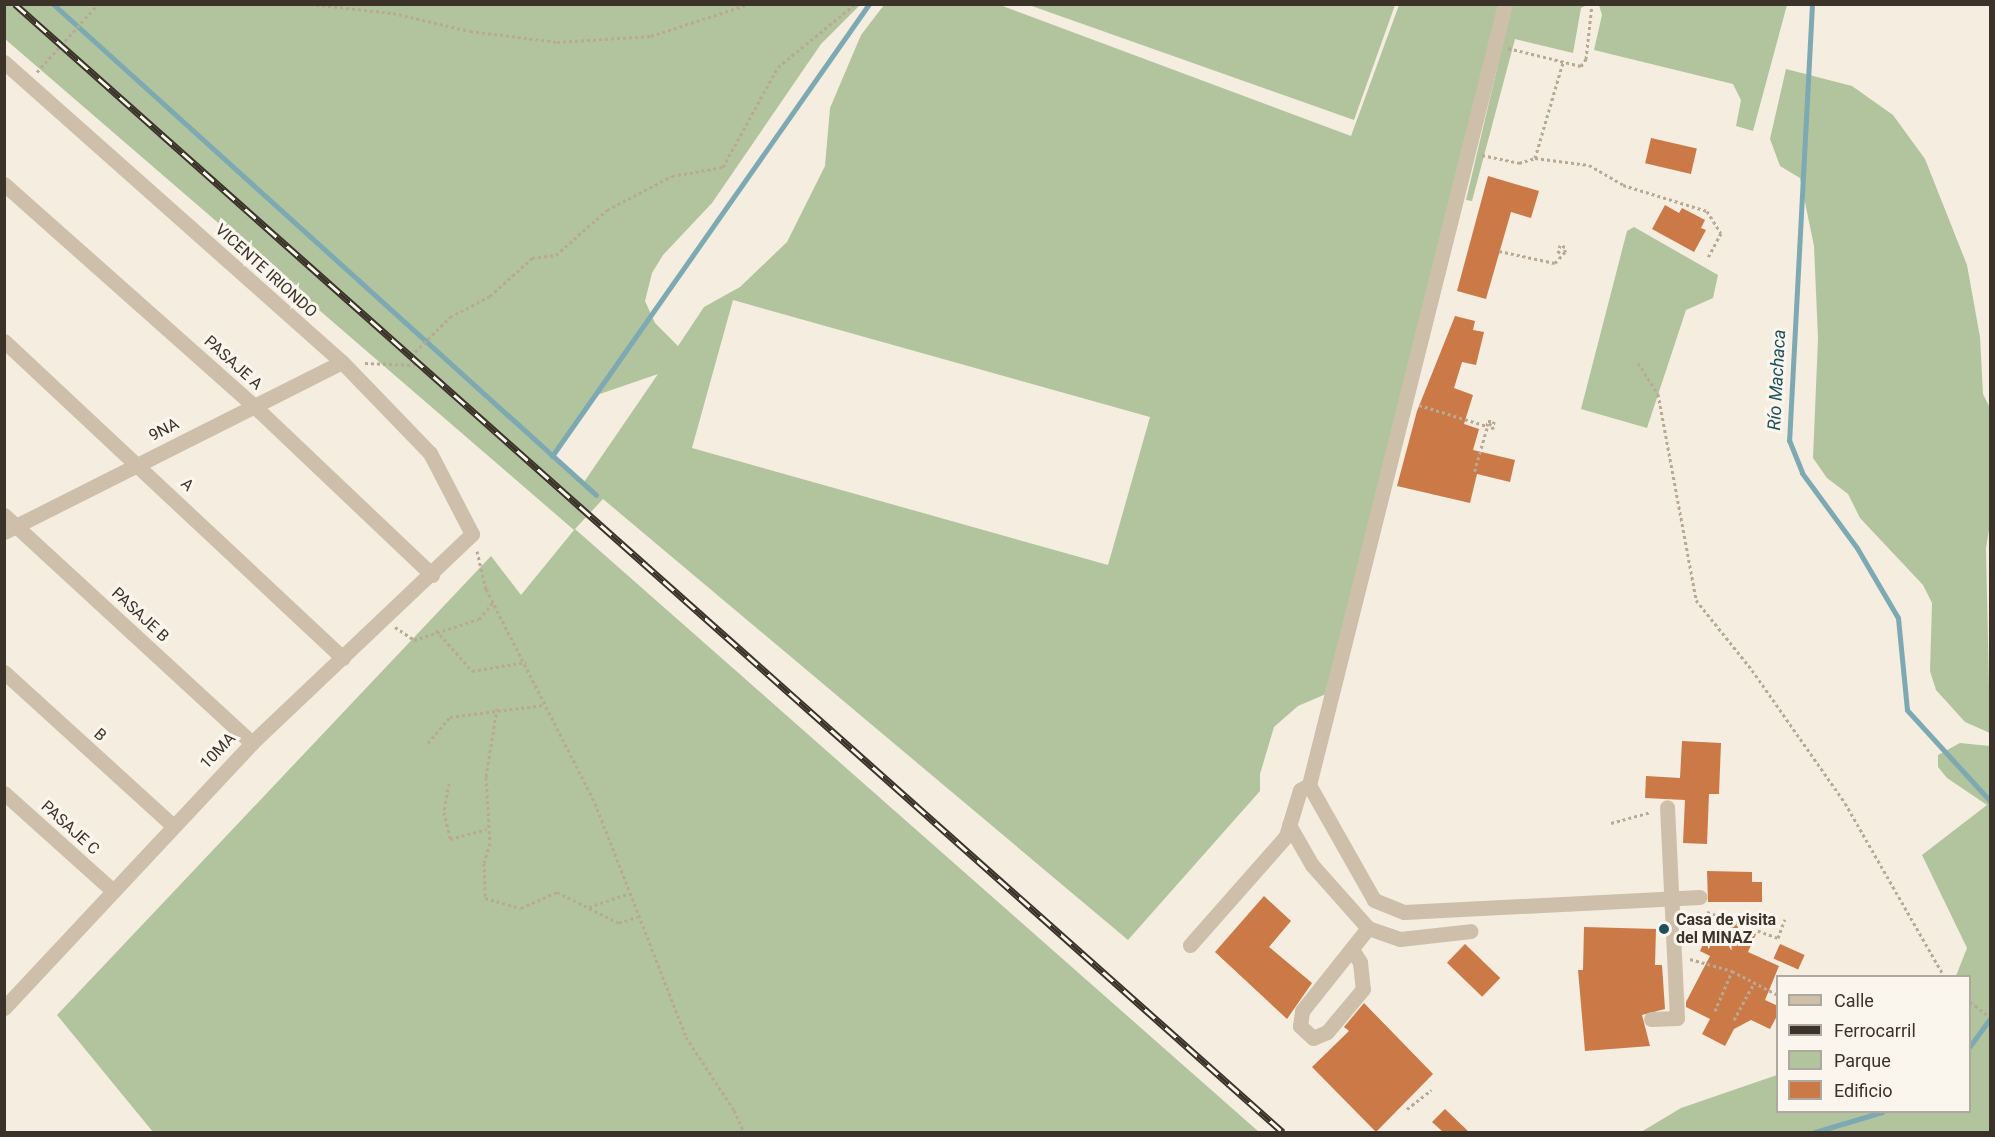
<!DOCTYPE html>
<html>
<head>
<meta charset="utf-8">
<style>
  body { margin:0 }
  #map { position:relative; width:1995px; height:1137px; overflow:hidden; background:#f4ede0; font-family:Roboto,sans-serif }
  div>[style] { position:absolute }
  .green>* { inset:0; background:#b2c49e }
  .stream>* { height:5px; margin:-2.5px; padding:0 2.5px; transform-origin:2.5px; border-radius:2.5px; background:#7da9b3 }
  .building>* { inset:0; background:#cb7947; transform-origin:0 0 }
  .path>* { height:3px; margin-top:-1.5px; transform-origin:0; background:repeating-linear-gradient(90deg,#b9a994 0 3px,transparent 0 6px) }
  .minor>* { height:15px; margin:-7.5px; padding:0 7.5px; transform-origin:7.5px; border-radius:7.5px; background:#cdbfaa }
  .rail>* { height:7px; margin-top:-3.5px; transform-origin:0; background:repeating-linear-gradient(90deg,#fbf6ed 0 14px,#3b322a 0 28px); box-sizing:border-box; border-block:2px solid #3b322a }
  .dots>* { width:16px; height:16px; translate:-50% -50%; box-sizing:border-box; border:3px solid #fbf6ed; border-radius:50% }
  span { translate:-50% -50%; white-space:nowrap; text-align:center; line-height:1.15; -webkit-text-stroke:6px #fbf6ed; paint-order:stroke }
  .street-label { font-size:16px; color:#3b322a }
  .poi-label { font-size:16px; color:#3b322a; font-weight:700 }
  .left { translate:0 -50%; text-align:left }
  .water-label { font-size:18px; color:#1d515e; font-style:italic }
  .frame { position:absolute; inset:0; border:6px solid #3b322a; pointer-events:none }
  .legend { position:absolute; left:1776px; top:975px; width:195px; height:138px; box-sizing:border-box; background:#fbf6ed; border:2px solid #aea89f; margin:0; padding:8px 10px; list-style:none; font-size:18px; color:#3b322a }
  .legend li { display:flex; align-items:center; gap:12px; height:30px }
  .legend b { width:30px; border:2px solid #aea89f }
</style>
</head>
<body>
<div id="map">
  <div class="green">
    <i style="clip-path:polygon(evenodd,5px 4px,860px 5px,821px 44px,712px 203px,663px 255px,652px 273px,645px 301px,655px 323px,678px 346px,704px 307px,740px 287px,787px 242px,825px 166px,830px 108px,861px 35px,884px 5px,1000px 5px,1351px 136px,1399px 5px,1502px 5px,1333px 691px,1298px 706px,1274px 727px,1260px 774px,1260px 791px,1128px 940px,603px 499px,575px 529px,1259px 1132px,153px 1132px,57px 1015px,491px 556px,521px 595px,574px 530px,5px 39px,5px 4px,733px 300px,1150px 417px,1108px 565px,692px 448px,733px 300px,5px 4px,658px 374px,584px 482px,544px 446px,554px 453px,594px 396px,658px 374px)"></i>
    <i style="clip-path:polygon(1029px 5px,1395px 4px,1395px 5px,1354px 120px)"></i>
    <i style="clip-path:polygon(1512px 5px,1587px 5px,1581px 8px,1573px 53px,1515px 39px,1472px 201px,1466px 200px)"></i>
    <i style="clip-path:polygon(1599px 5px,1787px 5px,1753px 131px,1736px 126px,1741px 100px,1733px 84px,1594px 50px,1602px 15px)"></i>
    <i style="clip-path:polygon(1786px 69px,1852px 86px,1893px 115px,1925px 159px,1967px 265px,1980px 337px,1983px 394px,1990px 408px,1990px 524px,1986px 548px,1990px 733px,1965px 722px,1936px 690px,1930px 671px,1932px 603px,1923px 585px,1860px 518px,1848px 494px,1827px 478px,1813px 458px,1818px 339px,1814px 246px,1800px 178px,1780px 166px,1770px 139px)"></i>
    <i style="clip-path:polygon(1634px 227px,1718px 275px,1713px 298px,1686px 310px,1647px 428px,1581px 409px,1627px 231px)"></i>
    <i style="clip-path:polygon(1960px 743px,1990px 746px,1990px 1132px,1641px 1132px,1681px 1108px,1777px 1075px,1778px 1112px,1970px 1112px,1970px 976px,1956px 976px,1967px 948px,1922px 855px,1987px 805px,1947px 778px,1938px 767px,1938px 755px)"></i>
  </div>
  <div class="stream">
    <i style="left:53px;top:4px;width:732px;rotate:42.12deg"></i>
    <i style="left:1812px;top:4px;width:437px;rotate:93deg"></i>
    <i style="left:1789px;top:440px;width:35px;rotate:68deg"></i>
    <i style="left:1802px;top:473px;width:93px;rotate:53.7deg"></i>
    <i style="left:1857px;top:548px;width:81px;rotate:59.6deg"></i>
    <i style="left:1898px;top:618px;width:92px;rotate:84.4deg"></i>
    <i style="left:1907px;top:710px;width:123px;rotate:47.6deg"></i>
    <i style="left:552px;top:456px;width:552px;rotate:-54.96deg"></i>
    <i style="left:1970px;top:1046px;width:34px;rotate:-54deg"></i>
    <i style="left:1815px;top:1132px;width:70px;rotate:-16.6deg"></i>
  </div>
  <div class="building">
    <i style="left:1651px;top:138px;width:47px;height:26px;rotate:13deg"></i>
    <i style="clip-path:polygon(1488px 176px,1539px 191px,1531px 218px,1511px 212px,1486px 299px,1457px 291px)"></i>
    <i style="clip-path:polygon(1665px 205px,1679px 213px,1682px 208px,1705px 220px,1701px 228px,1706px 230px,1694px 252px,1652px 229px)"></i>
    <i style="clip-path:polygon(1455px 316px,1475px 321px,1473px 330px,1484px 332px,1476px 365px,1462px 362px,1454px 388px,1473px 395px,1464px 424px,1479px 429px,1473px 450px,1515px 460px,1510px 482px,1477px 474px,1470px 503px,1397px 486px,1417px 411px)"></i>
    <i style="clip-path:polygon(1682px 741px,1721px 743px,1719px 794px,1709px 794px,1707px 844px,1683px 843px,1685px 800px,1645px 798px,1646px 776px,1680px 778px)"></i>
    <i style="clip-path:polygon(1707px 871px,1752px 872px,1752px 882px,1762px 882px,1762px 902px,1708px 902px)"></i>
    <i style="clip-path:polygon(1264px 896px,1291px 921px,1269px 947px,1312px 983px,1287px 1019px,1215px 952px)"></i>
    <i style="clip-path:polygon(1731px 923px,1756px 934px,1748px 952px,1779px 966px,1765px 1000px,1778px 1006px,1778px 1014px,1770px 1029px,1751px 1020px,1734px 1029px,1725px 1046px,1702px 1034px,1710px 1019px,1686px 1007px,1686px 1002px,1710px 956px,1700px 951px,1708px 933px,1723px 940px)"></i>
    <i style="clip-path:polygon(1584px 927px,1656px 929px,1655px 965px,1662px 965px,1665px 1009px,1642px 1015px,1650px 1046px,1585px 1051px,1578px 970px,1583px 970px)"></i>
    <i style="left:1465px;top:944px;width:49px;height:26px;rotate:44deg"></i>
    <i style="left:1780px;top:944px;width:27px;height:16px;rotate:24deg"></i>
    <i style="clip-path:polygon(1364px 1003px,1433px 1074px,1376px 1132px,1312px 1067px,1349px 1031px,1344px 1027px)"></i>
    <i style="clip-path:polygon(1445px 1109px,1469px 1132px,1443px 1132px,1432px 1122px)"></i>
  </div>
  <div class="path">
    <i style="left:310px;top:4px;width:83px;rotate:6.2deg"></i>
    <i style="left:393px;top:13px;width:79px;rotate:13.2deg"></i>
    <i style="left:470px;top:31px;width:88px;rotate:7.2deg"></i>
    <i style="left:557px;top:42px;width:94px;rotate:-3.7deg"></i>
    <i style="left:651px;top:36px;width:103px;rotate:-18.1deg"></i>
    <i style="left:1508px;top:48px;width:75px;rotate:13.9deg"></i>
    <i style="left:1581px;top:66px;width:9px;rotate:-54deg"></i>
    <i style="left:1586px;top:59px;width:55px;rotate:-83.8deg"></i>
    <i style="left:37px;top:72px;width:91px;rotate:-48.1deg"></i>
    <i style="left:1482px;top:155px;width:38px;rotate:12deg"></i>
    <i style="left:1519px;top:163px;width:17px;rotate:-17deg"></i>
    <i style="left:1535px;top:158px;width:54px;rotate:7.4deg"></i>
    <i style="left:1589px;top:165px;width:39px;rotate:30deg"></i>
    <i style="left:1623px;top:185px;width:88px;rotate:17.2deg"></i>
    <i style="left:1707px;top:211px;width:26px;rotate:58deg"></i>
    <i style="left:1721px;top:233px;width:27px;rotate:118deg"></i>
    <i style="left:1535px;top:158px;width:100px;rotate:-73.7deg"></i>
    <i style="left:1499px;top:251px;width:57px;rotate:12.1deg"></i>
    <i style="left:1555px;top:263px;width:15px;rotate:-48deg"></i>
    <i style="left:1565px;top:252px;width:5px;rotate:-90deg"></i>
    <i style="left:1565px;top:247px;width:5px;rotate:-158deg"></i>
    <i style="left:1560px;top:245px;width:8px;rotate:104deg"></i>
    <i style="left:1558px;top:253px;width:5px;rotate:-53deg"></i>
    <i style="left:365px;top:363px;width:50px;rotate:2.3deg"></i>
    <i style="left:415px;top:365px;width:10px;rotate:-114deg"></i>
    <i style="left:411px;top:356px;width:55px;rotate:-45deg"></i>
    <i style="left:450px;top:317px;width:45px;rotate:-27.7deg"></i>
    <i style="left:490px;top:296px;width:57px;rotate:-42.1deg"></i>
    <i style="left:532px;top:258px;width:24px;rotate:-7deg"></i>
    <i style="left:556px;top:255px;width:68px;rotate:-41.4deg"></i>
    <i style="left:607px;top:210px;width:73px;rotate:-27.6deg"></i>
    <i style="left:672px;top:176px;width:52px;rotate:-10deg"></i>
    <i style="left:723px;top:167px;width:114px;rotate:-61.2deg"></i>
    <i style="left:778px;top:67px;width:99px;rotate:-39.3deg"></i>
    <i style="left:1638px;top:363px;width:37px;rotate:57deg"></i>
    <i style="left:1658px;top:394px;width:209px;rotate:79.5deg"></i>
    <i style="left:1696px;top:600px;width:90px;rotate:51.3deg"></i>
    <i style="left:1752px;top:670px;width:162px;rotate:55deg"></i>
    <i style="left:1845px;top:803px;width:199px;rotate:60.2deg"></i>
    <i style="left:1419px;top:405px;width:71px;rotate:17.2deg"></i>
    <i style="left:1487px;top:426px;width:5px;rotate:-79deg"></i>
    <i style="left:1488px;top:421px;width:6px"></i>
    <i style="left:1494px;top:421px;width:8px;rotate:97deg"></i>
    <i style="left:1493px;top:429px;width:6px;rotate:-108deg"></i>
    <i style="left:1491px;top:423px;width:6px;rotate:129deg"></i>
    <i style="left:1487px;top:428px;width:47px;rotate:106.1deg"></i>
    <i style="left:477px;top:551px;width:39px;rotate:77deg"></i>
    <i style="left:486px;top:589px;width:240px;rotate:63deg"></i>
    <i style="left:595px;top:803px;width:251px;rotate:68.7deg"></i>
    <i style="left:686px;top:1037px;width:87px;rotate:56.7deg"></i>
    <i style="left:734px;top:1110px;width:24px;rotate:66deg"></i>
    <i style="left:395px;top:627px;width:23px;rotate:34deg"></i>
    <i style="left:414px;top:640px;width:68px;rotate:-17.9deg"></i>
    <i style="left:479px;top:619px;width:23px;rotate:-50deg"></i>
    <i style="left:436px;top:630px;width:55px;rotate:48.7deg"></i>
    <i style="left:472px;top:671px;width:55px;rotate:-9.5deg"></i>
    <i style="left:497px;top:708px;width:70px;rotate:99.1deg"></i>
    <i style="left:486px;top:777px;width:66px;rotate:86.5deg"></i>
    <i style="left:490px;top:843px;width:21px;rotate:107deg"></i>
    <i style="left:484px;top:863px;width:35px;rotate:88deg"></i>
    <i style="left:485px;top:898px;width:37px;rotate:16deg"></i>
    <i style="left:521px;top:908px;width:39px;rotate:-24deg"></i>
    <i style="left:557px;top:892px;width:69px;rotate:26.6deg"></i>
    <i style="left:619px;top:923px;width:19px;rotate:-18deg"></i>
    <i style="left:428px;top:743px;width:34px;rotate:-50deg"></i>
    <i style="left:450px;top:717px;width:95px;rotate:-7.3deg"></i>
    <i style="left:449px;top:783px;width:29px;rotate:100deg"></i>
    <i style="left:444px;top:812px;width:28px;rotate:77deg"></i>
    <i style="left:450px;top:839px;width:38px;rotate:-15deg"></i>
    <i style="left:1611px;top:823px;width:41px;rotate:-15.4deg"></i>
    <i style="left:589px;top:907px;width:40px;rotate:-18.9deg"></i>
    <i style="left:1707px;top:912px;width:76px;rotate:20.1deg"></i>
    <i style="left:1778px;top:938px;width:20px;rotate:-70deg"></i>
    <i style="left:1690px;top:959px;width:44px;rotate:15.9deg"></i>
    <i style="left:1732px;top:971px;width:52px;rotate:27.6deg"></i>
    <i style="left:1970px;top:1002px;width:25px;rotate:37deg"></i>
    <i style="left:1715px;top:1011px;width:43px;rotate:-67deg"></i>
    <i style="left:1734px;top:1020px;width:42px;rotate:-61.6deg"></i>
    <i style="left:1407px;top:1109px;width:31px;rotate:-38deg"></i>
  </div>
  <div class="minor">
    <i style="left:1505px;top:4px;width:805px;rotate:104.09deg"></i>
    <i style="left:1309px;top:785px;width:132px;rotate:60.5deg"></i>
    <i style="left:1374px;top:900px;width:32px;rotate:22deg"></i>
    <i style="left:1404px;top:912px;width:296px;rotate:-2.9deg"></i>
    <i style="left:4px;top:62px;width:452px;rotate:41.6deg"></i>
    <i style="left:342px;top:362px;width:127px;rotate:46deg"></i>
    <i style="left:430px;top:453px;width:91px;rotate:62.6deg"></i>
    <i style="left:472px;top:534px;width:303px;rotate:136.5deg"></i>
    <i style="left:252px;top:743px;width:363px;rotate:133.1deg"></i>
    <i style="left:4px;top:184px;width:333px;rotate:41.6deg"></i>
    <i style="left:253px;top:405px;width:247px;rotate:43.5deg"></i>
    <i style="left:4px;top:341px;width:464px;rotate:43.1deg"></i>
    <i style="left:4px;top:515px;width:337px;rotate:42.6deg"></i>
    <i style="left:4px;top:532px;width:378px;rotate:-26.7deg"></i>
    <i style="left:4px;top:672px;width:227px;rotate:42.3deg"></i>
    <i style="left:4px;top:793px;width:145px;rotate:41.9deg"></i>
    <i style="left:1289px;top:825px;width:46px;rotate:60.1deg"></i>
    <i style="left:1312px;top:865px;width:84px;rotate:48.4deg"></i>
    <i style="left:1368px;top:928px;width:34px;rotate:19deg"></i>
    <i style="left:1400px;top:939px;width:71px;rotate:-6.4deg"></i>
    <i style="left:1190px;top:945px;width:145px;rotate:-48.6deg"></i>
    <i style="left:1286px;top:836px;width:48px;rotate:-73.1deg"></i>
    <i style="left:1300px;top:790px;width:10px;rotate:-29deg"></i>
    <i style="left:1353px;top:951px;width:13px;rotate:58deg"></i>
    <i style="left:1360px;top:962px;width:27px;rotate:84deg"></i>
    <i style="left:1363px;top:989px;width:56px;rotate:129.9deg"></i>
    <i style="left:1327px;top:1032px;width:15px;rotate:157deg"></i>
    <i style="left:1313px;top:1038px;width:18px;rotate:-137deg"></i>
    <i style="left:1300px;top:1026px;width:15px;rotate:-82deg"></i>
    <i style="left:1302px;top:1011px;width:106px;rotate:-51.5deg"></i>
    <i style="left:1651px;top:1019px;width:26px;rotate:-2deg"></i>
    <i style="left:1677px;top:1018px;width:211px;rotate:-92.7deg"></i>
  </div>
  <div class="rail">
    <i style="left:15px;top:4px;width:1697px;rotate:41.66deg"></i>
  </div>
  <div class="dots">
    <i style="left:1664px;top:929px;background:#1d515e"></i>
  </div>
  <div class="street-label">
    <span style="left:266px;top:271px;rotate:42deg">VICENTE IRIONDO</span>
    <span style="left:233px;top:363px;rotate:42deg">PASAJE A</span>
    <span style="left:164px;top:430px;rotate:-27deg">9NA</span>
    <span style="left:187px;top:485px;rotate:44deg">A</span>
    <span style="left:140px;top:615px;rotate:43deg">PASAJE B</span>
    <span style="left:100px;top:735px;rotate:42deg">B</span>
    <span style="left:218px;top:751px;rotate:-46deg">10MA</span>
    <span style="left:70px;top:828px;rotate:42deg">PASAJE C</span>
  </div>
  <div class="poi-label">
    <span class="left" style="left:1676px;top:929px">Casa de visita<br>del MINAZ</span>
  </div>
  <div class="water-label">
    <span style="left:1777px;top:380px;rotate:-87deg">Río Machaca</span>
  </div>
  <div class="frame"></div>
  <ul class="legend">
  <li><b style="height:8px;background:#cdbfaa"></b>Calle</li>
  <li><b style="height:8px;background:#3b322a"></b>Ferrocarril</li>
  <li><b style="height:16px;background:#b2c49e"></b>Parque</li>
  <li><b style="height:16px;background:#cb7947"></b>Edificio</li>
  </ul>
</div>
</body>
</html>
